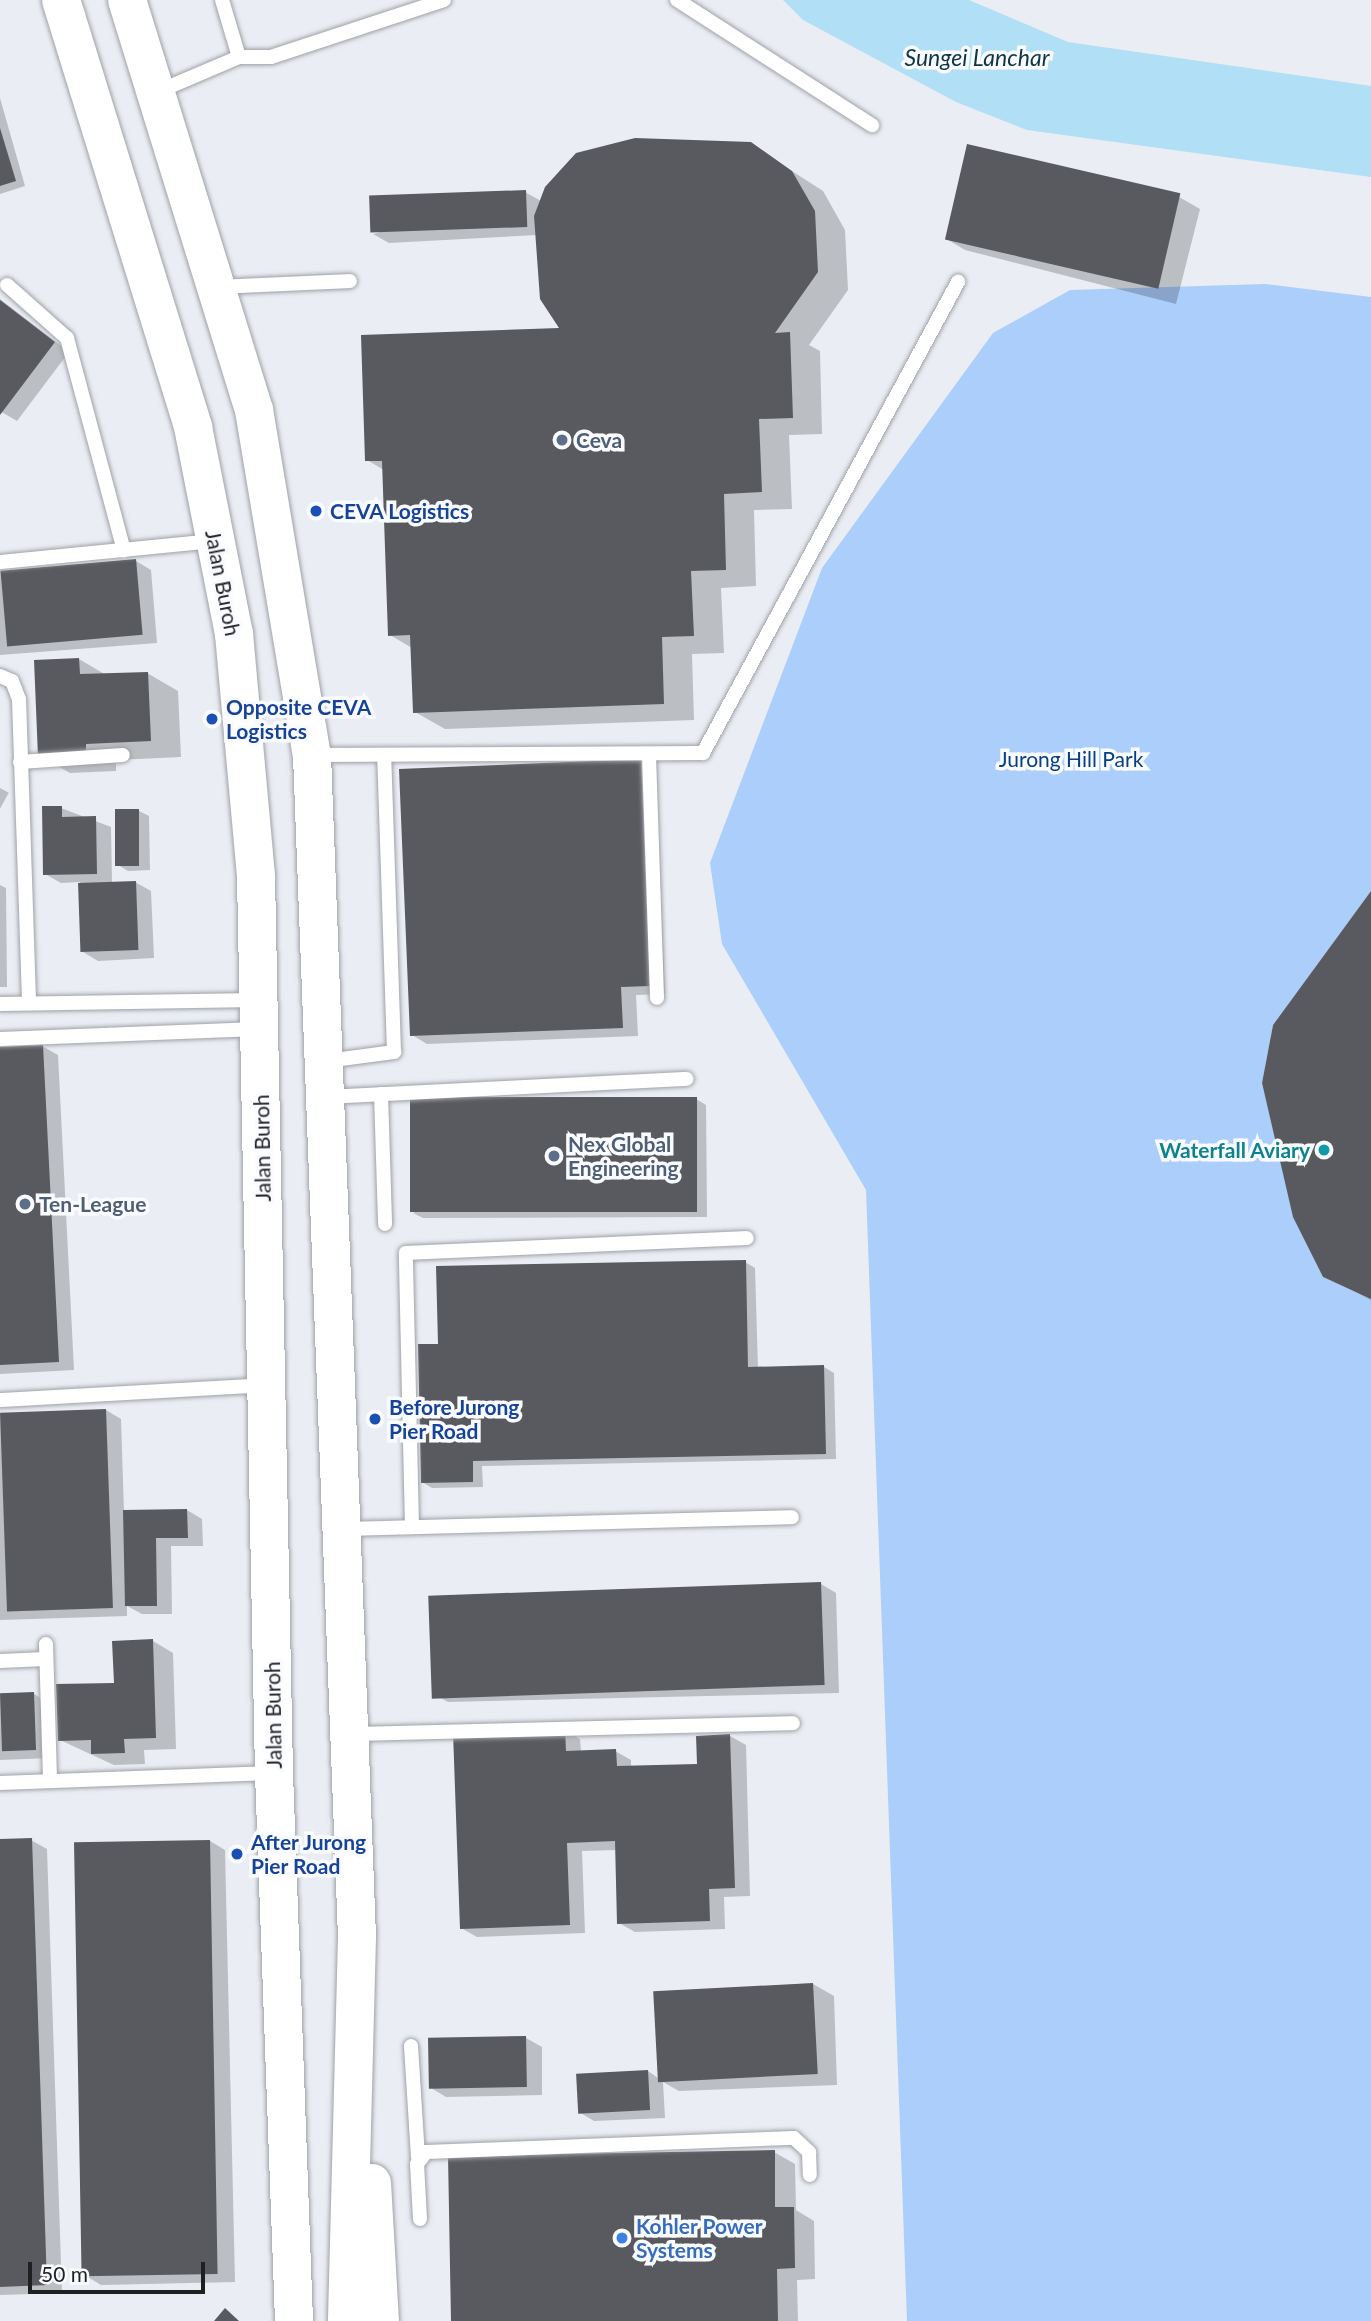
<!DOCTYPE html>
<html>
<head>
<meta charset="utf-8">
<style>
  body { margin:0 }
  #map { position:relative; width:1371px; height:2321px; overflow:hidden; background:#eaeef4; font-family:Lato,sans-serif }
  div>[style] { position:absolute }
  .green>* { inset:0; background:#accefb }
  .water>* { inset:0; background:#b1dff5 }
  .shadow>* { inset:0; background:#0003; transform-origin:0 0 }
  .building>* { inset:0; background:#595a5f; transform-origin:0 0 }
  .roads { filter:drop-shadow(0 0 2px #9ea2a7) drop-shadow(0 0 2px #9ea2a7) }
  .service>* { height:14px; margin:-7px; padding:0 7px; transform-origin:7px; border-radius:7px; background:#fff }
  .primary>* { height:38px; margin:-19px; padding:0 19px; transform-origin:19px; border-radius:19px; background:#fff }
  .dots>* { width:19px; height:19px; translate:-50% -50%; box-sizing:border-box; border:4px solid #f9fbff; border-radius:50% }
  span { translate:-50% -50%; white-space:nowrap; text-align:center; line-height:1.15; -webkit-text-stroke:7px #f9fbff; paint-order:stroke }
  .service-label { font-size:21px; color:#4e5e75; font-weight:700 }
  .left { translate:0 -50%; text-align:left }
  .transit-label { font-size:21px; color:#164399; font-weight:700 }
  .street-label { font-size:21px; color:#1e2022 }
  .park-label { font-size:21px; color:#064082 }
  .culture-label { font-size:21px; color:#0d838f; font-weight:700 }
  .right { translate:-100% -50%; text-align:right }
  .shop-label { font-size:21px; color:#366cbe; font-weight:700 }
  .water-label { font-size:23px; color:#103545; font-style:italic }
  .scale { position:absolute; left:28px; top:2262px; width:177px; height:32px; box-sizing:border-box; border:4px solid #1e2022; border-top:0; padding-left:9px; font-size:21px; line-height:24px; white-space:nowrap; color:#1e2022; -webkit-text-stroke:5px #f9fbff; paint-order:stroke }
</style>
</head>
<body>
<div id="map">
  <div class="green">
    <i style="clip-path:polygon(1265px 284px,1371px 297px,1371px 891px,1273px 1025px,1262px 1083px,1294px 1217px,1323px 1277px,1371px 1299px,1371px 2321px,907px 2321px,866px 1190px,722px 944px,710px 863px,822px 568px,993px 333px,1070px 290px)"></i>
  </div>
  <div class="water">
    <i style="clip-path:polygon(783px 0,969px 0,1068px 42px,1371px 86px,1371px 177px,1027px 130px,956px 102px,803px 20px)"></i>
  </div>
  <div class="shadow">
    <i style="clip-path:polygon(0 98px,25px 186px,0 194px)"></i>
    <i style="clip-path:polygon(750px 144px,823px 191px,845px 230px,848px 290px,809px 345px,820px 351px,822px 434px,789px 435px,792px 509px,754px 510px,756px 586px,721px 588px,724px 653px,692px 654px,694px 720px,445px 729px,415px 712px,412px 648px,390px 635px,384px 470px,367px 460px,562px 330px,537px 235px,389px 243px,373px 234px,525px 192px,541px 201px)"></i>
    <i style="clip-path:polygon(1179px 197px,1200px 209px,1176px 304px,965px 250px,945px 238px)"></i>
    <i style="clip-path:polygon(0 299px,69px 352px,17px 421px,0 411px)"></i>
    <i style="clip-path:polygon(136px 561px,151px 570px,157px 643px,0 655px,0 572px)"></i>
    <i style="clip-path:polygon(79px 659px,106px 675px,147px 673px,178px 691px,181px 757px,116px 760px,116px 771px,70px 773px,40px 756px)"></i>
    <i style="clip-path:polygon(640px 761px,656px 770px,665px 994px,636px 995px,638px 1036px,427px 1044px,412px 1035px)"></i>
    <i style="left:0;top:788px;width:10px;height:37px;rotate:29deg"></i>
    <i style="clip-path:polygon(61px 808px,111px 827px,112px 883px,135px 882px,151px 891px,154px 958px,98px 961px,83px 952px,80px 882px,61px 883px,45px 874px)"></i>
    <i style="clip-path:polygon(139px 811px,149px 816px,150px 870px,128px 871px,118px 865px)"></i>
    <i style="clip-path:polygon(0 885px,6px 888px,7px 987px,0 987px)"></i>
    <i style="clip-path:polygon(1371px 894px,1371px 1300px,1324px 1276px)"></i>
    <i style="clip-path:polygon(42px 1046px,58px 1055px,74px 1370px,0 1374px,0 1049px)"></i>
    <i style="clip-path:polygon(696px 1099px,706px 1105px,707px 1217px,423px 1218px,413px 1213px)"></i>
    <i style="clip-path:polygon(745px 1262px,755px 1268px,758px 1368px,824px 1367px,834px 1373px,836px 1459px,482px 1466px,483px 1487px,432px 1488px,422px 1482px,440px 1345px)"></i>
    <i style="clip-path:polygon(106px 1410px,121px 1419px,124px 1512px,187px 1510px,202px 1519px,203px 1546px,171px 1546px,172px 1614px,142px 1614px,127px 1606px,127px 1616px,0 1620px,0 1414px)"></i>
    <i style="clip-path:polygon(821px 1584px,836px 1593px,839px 1693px,448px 1702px,432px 1693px)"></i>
    <i style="clip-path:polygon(153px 1641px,173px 1653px,176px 1749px,144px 1750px,145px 1764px,114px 1765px,60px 1740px)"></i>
    <i style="clip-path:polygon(34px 1694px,49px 1703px,51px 1758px,0 1760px,0 1695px)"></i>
    <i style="clip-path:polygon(565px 1730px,580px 1739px,581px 1752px,615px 1751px,631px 1760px,631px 1767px,699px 1765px,730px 1736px,746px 1745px,750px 1896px,724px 1897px,725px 1929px,635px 1932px,619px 1923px,617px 1850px,582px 1851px,585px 1933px,477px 1937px,461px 1928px)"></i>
    <i style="clip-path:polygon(31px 1840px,47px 1849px,62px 2293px,0 2295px,0 1841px)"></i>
    <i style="clip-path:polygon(210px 1841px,225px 1850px,235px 2282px,101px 2285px,86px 2276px)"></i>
    <i style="clip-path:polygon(813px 1984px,834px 1996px,837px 2085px,679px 2091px,663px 2082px,665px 2118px,594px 2121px,579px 2112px,648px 2071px,658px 2078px)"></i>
    <i style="clip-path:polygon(526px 2038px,542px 2047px,542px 2095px,446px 2097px,431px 2088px)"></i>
    <i style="clip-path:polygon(774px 2152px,795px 2164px,796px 2210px,814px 2221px,815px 2279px,797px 2280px,798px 2321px,452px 2321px)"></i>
  </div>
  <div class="building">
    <i style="clip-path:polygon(0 128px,16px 181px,0 186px)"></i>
    <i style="clip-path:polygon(635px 138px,751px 142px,792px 171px,815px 211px,818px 272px,775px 333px,790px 332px,793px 418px,759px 419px,762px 492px,724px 494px,726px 570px,691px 571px,694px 636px,662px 637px,664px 704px,413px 713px,410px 635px,388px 636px,382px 461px,365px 461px,361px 335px,559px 328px,540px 299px,534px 216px,545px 187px,576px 153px)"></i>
    <i style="left:967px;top:144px;width:219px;height:98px;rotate:13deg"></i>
    <i style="left:526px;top:190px;width:37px;height:157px;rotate:88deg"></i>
    <i style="clip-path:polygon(0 300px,55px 342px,0 415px)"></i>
    <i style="left:136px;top:559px;width:76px;height:136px;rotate:85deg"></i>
    <i style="clip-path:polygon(79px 658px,80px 674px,148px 672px,151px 741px,86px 744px,86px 755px,38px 757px,34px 660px)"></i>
    <i style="clip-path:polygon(641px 759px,650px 986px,621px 987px,623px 1028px,410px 1036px,399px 769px)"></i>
    <i style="clip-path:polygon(42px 806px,62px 806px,62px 817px,96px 816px,97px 874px,43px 875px)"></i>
    <i style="left:115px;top:809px;width:24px;height:57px"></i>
    <i style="left:136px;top:881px;width:69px;height:58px;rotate:88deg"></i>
    <i style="clip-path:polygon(1371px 891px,1371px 1299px,1323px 1277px,1293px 1217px,1262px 1083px,1273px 1025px)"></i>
    <i style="clip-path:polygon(43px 1045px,59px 1362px,0 1365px,0 1047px)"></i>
    <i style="left:697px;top:1097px;width:115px;height:287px;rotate:90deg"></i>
    <i style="clip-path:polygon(746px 1260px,748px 1367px,824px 1365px,826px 1454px,473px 1461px,473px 1482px,421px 1483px,418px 1344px,438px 1344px,436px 1266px)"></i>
    <i style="left:106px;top:1409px;width:199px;height:106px;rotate:88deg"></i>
    <i style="clip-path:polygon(187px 1509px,188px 1538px,156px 1538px,157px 1606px,125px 1606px,123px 1510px)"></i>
    <i style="left:821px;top:1582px;width:103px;height:393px;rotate:88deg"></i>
    <i style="clip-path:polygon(153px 1639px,156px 1738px,124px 1739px,125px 1753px,91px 1754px,91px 1740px,58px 1741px,56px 1684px,114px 1683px,112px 1641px)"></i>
    <i style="left:34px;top:1692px;width:58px;height:34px;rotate:88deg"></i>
    <i style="clip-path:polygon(565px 1729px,566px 1751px,616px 1749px,617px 1766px,697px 1764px,696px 1736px,730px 1734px,735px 1888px,709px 1889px,710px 1921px,617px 1924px,615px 1841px,567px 1843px,570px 1925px,460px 1929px,453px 1732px)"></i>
    <i style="clip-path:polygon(32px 1838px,47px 2285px,0 2287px,0 1839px)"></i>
    <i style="left:210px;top:1840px;width:434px;height:136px;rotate:89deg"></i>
    <i style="left:813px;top:1983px;width:91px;height:160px;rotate:87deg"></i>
    <i style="left:526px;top:2036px;width:51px;height:98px;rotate:89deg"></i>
    <i style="left:648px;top:2070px;width:40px;height:72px;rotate:87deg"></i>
    <i style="clip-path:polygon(775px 2150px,775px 2207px,794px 2207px,795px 2268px,777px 2269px,778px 2321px,451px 2321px,448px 2156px)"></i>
    <i style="clip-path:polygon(225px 2308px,239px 2321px,214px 2321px)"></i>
  </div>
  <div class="roads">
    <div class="service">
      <i style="left:677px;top:0;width:232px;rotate:32.7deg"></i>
      <i style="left:239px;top:57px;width:32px"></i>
      <i style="left:271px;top:57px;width:182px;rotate:-18.2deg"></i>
      <i style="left:157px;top:92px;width:89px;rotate:-23.1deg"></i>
      <i style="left:239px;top:57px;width:59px;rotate:-106.6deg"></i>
      <i style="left:7px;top:285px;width:80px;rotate:41.5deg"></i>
      <i style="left:67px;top:338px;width:220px;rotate:75deg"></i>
      <i style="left:218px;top:287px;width:132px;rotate:-2.6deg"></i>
      <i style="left:0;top:562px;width:215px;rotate:-5.6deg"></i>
      <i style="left:0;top:676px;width:13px;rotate:23deg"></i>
      <i style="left:12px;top:681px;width:19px;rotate:69deg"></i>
      <i style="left:19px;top:699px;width:304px;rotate:88.1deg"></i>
      <i style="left:314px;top:755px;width:389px;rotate:-0.3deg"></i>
      <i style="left:703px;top:753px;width:536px;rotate:-61.57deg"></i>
      <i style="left:649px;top:756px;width:242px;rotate:88.1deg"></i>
      <i style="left:20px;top:762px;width:103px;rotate:-3.9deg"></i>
      <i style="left:0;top:1004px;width:258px;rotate:-0.9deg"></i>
      <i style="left:0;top:1039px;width:258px;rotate:-2.2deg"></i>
      <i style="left:327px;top:1061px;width:68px;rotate:-7.7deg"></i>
      <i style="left:394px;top:1052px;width:297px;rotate:-91.9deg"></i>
      <i style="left:381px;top:1094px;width:130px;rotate:88.2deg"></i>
      <i style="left:328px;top:1097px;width:359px;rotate:-2.9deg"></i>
      <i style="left:0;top:1400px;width:266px;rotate:-3.2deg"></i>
      <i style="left:412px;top:1527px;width:274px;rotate:-91.3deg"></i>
      <i style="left:406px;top:1253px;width:341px;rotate:-2.5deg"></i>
      <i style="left:343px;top:1529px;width:449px;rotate:-1.5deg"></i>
      <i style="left:46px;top:1644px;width:137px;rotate:88.3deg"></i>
      <i style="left:0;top:1661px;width:46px;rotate:-2.5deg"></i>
      <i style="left:352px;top:1734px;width:441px;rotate:-1.4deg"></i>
      <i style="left:0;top:1783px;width:271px;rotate:-2.1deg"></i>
      <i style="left:411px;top:2046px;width:111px;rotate:86.4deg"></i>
      <i style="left:420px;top:2219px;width:55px;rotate:-93.1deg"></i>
      <i style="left:417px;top:2164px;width:15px;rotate:-53deg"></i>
      <i style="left:426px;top:2152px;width:368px;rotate:-2.2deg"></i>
      <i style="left:794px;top:2138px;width:21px;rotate:43deg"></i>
      <i style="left:809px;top:2152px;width:23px;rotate:88deg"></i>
    </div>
    <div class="primary">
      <i style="left:61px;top:0;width:447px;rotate:72.8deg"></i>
      <i style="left:193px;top:427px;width:211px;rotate:78.8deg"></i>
      <i style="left:234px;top:634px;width:243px;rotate:84.8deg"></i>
      <i style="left:256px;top:876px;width:897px;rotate:88.85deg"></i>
      <i style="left:274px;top:1773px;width:548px;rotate:87.91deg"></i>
      <i style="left:127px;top:0;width:429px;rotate:72.8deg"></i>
      <i style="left:254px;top:410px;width:350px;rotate:80.5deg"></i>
      <i style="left:312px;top:755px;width:1183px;rotate:87.82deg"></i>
      <i style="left:357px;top:1937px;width:384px;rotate:91.5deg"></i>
      <i style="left:372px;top:2183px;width:138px;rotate:86.7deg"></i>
    </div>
  </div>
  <div class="dots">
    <i style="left:562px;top:440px;background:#5c6f8a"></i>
    <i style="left:316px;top:511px;background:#1a4fb4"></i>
    <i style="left:212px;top:719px;background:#1a4fb4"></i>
    <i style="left:1324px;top:1150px;background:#0f9aa8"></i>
    <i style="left:554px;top:1156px;background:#5c6f8a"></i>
    <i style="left:25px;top:1204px;background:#5c6f8a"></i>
    <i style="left:375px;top:1419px;background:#1a4fb4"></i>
    <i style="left:237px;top:1854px;background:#1a4fb4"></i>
    <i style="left:622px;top:2238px;background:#3f7fe0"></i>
  </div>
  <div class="service-label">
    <span class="left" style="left:576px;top:440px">Ceva</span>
    <span class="left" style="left:568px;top:1156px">Nex Global<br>Engineering</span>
    <span class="left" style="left:39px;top:1204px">Ten-League</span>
  </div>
  <div class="transit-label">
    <span class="left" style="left:330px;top:511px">CEVA Logistics</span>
    <span class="left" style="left:226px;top:719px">Opposite CEVA<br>Logistics</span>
    <span class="left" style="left:389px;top:1419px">Before Jurong<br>Pier Road</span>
    <span class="left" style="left:251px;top:1854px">After Jurong<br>Pier Road</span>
  </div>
  <div class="street-label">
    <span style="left:223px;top:583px;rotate:79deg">Jalan Buroh</span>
    <span style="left:262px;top:1148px;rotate:-91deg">Jalan Buroh</span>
    <span style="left:273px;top:1715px;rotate:-91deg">Jalan Buroh</span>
  </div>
  <div class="park-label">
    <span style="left:1071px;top:759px">Jurong Hill Park</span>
  </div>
  <div class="culture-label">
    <span class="right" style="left:1310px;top:1150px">Waterfall Aviary</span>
  </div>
  <div class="shop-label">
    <span class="left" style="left:636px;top:2238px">Kohler Power<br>Systems</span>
  </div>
  <div class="water-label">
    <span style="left:977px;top:57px">Sungei Lanchar</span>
  </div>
  <div class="scale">50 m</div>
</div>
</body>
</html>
